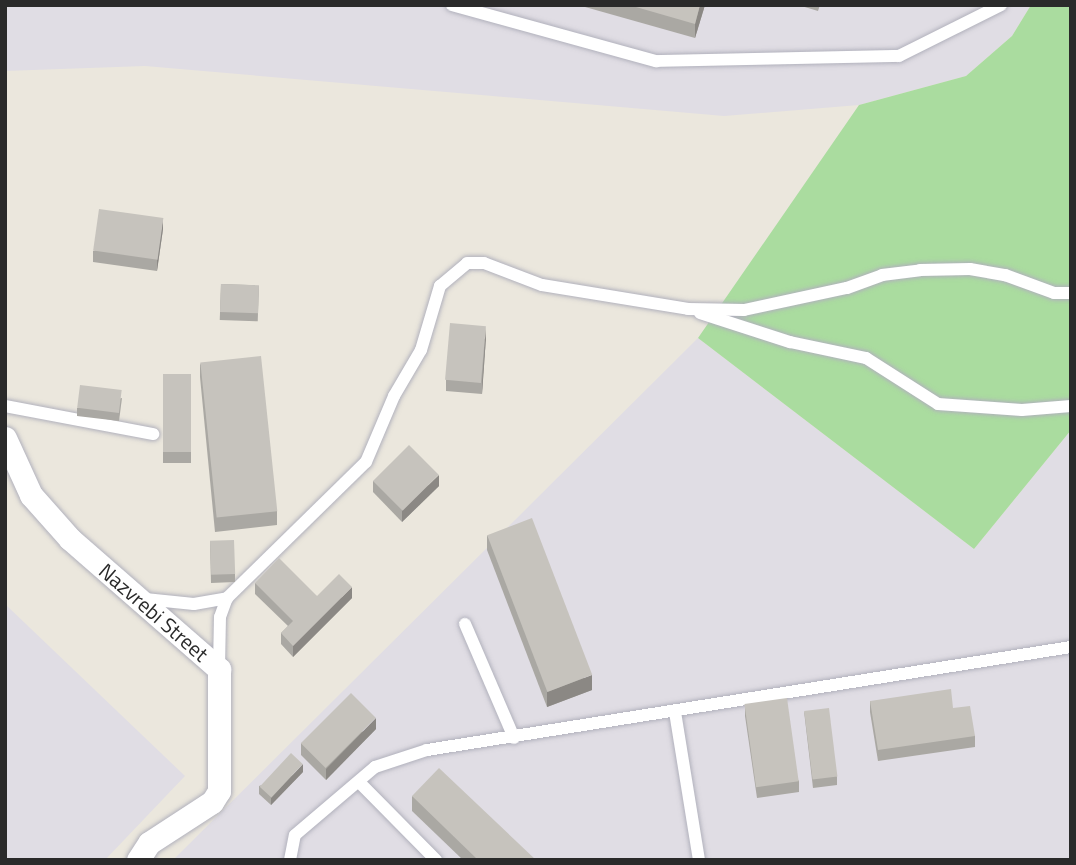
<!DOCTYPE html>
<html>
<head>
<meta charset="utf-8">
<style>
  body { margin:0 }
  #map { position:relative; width:1076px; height:865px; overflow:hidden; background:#ebe7dd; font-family:"Titillium Web",sans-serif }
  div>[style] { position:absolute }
  .industrial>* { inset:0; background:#e0dde4 }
  .green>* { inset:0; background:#aadc9f }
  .roads { filter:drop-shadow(0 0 2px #b1b1bc) drop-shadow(0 0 2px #b1b1bc) }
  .lane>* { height:12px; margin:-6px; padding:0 6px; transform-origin:6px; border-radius:6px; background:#fff }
  .street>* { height:23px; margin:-11.5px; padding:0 11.5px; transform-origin:11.5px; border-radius:11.5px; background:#fff }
  .wall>* { inset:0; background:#aaa8a3; transform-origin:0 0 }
  .shaded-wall>* { inset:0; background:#8b8884 }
  .building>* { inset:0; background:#c6c3bd; transform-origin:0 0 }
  span { translate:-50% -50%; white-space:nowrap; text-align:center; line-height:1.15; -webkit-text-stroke:5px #fff; paint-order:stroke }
  .street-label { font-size:21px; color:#2a2a2a }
  .frame { position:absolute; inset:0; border:7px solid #2a2a2a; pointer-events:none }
</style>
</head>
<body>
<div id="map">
  <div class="industrial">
    <i style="clip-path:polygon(5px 5px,1031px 5px,1012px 36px,966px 76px,859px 105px,724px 116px,145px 66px,5px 71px)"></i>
    <i style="clip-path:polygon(698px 338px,974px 549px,1071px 430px,1071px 860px,173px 860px)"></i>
    <i style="clip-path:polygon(5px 604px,185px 776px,105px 860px,5px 860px)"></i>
  </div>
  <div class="green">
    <i style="clip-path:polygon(1031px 5px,1071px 5px,1071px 430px,974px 549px,698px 338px,859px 105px,966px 76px,1012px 36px)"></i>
  </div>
  <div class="roads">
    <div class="lane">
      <i style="left:452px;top:5px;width:212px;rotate:15.4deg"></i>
      <i style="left:656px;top:61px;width:243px;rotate:-1.2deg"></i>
      <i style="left:899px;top:56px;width:114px;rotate:-26.6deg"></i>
      <i style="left:700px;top:313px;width:95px;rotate:17.9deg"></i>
      <i style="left:790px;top:342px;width:78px;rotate:11.9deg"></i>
      <i style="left:866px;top:358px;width:85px;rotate:32.6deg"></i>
      <i style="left:938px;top:404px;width:84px;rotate:4.1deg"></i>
      <i style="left:1022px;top:410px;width:49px;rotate:-4.7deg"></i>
      <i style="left:5px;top:406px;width:151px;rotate:10.7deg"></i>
      <i style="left:145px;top:599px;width:49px;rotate:5.8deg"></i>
      <i style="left:194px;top:604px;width:34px;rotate:-10deg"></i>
      <i style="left:465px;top:624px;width:124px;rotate:66.7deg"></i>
      <i style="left:219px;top:668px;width:51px;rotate:-88.9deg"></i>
      <i style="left:220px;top:617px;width:20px;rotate:-70deg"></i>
      <i style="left:227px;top:598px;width:194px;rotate:-44.4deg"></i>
      <i style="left:366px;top:462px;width:72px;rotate:-67deg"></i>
      <i style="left:394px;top:396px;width:53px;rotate:-59.6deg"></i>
      <i style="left:421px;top:350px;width:67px;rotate:-73.5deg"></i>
      <i style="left:440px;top:286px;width:35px;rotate:-40deg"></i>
      <i style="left:467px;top:263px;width:17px"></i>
      <i style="left:484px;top:263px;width:62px;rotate:20.8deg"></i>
      <i style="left:542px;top:285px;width:148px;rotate:9.3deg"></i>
      <i style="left:688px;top:309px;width:56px;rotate:1deg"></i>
      <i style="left:744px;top:310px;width:105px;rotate:-12.1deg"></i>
      <i style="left:847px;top:288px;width:37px;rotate:-20deg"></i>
      <i style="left:882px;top:275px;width:38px;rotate:-7deg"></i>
      <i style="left:920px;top:270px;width:50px;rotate:-1.1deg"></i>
      <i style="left:970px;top:269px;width:36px;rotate:10deg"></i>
      <i style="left:1005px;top:275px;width:52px;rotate:20.2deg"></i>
      <i style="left:1054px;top:293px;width:17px"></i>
      <i style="left:675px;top:712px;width:150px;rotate:80.8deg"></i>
      <i style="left:359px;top:782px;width:110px;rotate:45.4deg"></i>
      <i style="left:290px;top:860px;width:25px;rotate:-79deg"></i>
      <i style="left:295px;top:835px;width:105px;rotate:-40.4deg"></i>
      <i style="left:375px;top:767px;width:55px;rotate:-18.1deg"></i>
      <i style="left:427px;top:750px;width:652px;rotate:-9.09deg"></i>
    </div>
    <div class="street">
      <i style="left:5px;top:438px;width:63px;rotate:65.5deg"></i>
      <i style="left:31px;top:495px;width:59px;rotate:48.4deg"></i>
      <i style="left:70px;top:539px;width:198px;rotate:41.1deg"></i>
      <i style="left:219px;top:669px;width:122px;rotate:90deg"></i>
      <i style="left:219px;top:791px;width:13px;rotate:122deg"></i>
      <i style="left:212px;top:802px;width:75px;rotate:146.9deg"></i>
      <i style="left:149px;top:843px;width:20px;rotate:123deg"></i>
    </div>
  </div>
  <div class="wall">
    <i style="clip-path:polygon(578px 5px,705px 5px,695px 38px)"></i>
    <i style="clip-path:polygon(798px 5px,820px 5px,818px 11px)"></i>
    <i style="clip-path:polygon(163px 229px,157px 271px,93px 262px,93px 251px)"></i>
    <i style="left:221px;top:284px;width:38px;height:36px;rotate:2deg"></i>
    <i style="clip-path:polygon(486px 337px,482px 394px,446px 391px,446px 380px)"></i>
    <i style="clip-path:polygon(200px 363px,277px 511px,277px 525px,215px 532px,200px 377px)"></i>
    <i style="left:163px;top:374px;width:28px;height:89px"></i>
    <i style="clip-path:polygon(122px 398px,119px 421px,77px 416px,77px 408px)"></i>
    <i style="clip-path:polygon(373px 481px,439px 486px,402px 522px,373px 492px)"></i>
    <i style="clip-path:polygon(487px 535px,592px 690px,547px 707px,487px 550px)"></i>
    <i style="clip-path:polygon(210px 541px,235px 574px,235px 582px,211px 583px)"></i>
    <i style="clip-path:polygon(255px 583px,317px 596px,352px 598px,293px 657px,281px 644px,281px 633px,288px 626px,255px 594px)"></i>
    <i style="clip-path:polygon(870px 701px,953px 708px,975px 736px,975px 747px,878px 761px,870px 712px)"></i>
    <i style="clip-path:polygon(745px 705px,799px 781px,799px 792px,757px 798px,745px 716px)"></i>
    <i style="clip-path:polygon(804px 711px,837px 777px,837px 785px,813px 788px)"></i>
    <i style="clip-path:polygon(376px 729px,326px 780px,301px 755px,301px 743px)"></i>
    <i style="clip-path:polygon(303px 772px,271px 805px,259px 794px,259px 786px)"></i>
    <i style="clip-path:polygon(412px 796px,536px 860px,463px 860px,412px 811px)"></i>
  </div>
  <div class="shaded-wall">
    <i style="clip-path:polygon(700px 5px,705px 5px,695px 38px,695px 24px)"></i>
    <i style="clip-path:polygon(163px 218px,163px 229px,157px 271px,157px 260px)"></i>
    <i style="clip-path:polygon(486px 326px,486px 337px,482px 394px,482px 383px)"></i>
    <i style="clip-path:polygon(439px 475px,439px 486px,402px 522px,402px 510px)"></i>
    <i style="clip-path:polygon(352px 587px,352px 598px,293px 657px,293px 646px)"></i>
    <i style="clip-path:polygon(592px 675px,592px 690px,547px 707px,547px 692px)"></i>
    <i style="clip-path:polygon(376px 718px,376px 729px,326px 780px,326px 769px)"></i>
    <i style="clip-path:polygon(303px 764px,303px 772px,271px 805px,271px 798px)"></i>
  </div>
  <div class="building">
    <i style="clip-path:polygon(629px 5px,700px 5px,695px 24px)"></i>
    <i style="left:99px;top:209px;width:65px;height:42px;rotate:8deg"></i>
    <i style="left:221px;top:284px;width:38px;height:28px;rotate:2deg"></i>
    <i style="left:450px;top:323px;width:36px;height:57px;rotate:5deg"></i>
    <i style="left:261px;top:356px;width:156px;height:61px;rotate:84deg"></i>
    <i style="left:163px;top:374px;width:28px;height:78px"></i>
    <i style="left:80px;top:385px;width:42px;height:23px;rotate:7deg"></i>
    <i style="left:409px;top:445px;width:42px;height:51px;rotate:45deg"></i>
    <i style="left:532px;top:518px;width:168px;height:48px;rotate:69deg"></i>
    <i style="left:234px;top:540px;width:34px;height:24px;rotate:88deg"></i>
    <i style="clip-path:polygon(279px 558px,317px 596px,339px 574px,352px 587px,293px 646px,281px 633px,293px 621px,255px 583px)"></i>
    <i style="clip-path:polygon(951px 689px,953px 708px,970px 706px,975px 736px,878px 750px,870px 701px)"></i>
    <i style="left:351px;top:693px;width:35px;height:71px;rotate:45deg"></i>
    <i style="left:787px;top:698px;width:84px;height:43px;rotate:82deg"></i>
    <i style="left:829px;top:708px;width:69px;height:25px;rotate:83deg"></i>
    <i style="left:291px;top:753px;width:16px;height:46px;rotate:43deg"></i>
    <i style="clip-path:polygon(439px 768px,536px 860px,478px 860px,412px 796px)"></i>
  </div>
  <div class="street-label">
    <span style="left:154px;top:612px;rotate:41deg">Nazvrebi Street</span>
  </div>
  <div class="frame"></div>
</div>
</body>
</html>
